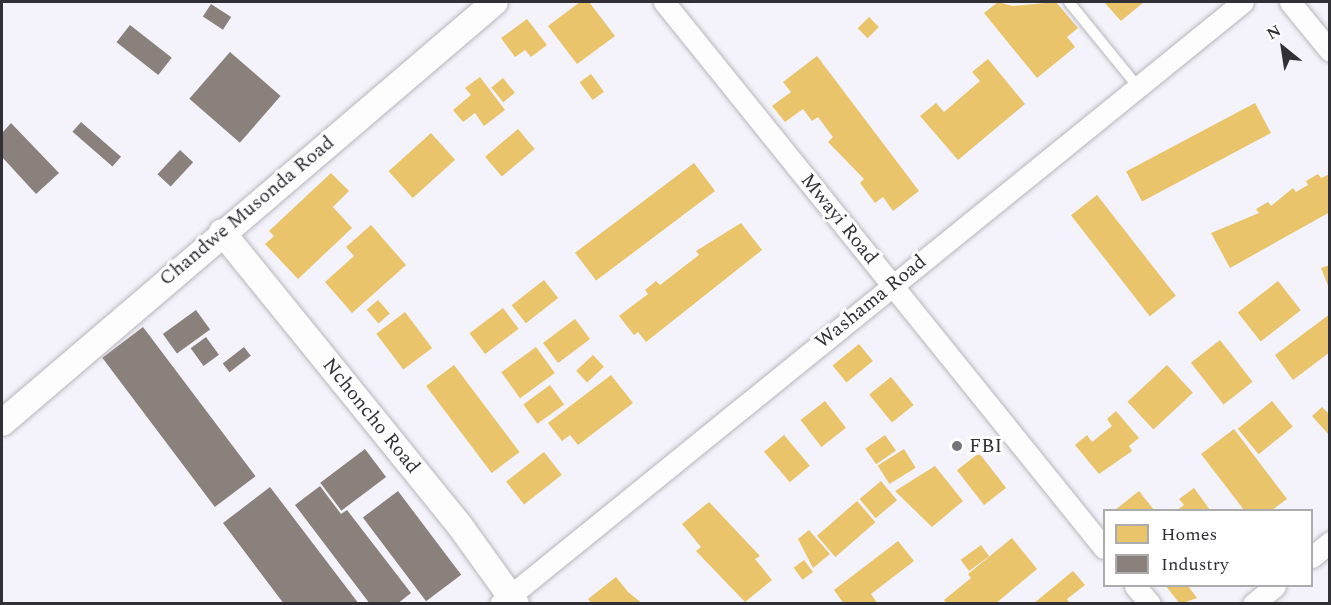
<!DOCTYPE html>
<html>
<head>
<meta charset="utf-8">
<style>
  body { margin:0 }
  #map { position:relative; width:1331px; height:605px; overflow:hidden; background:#f4f2fa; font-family:Spectral,serif }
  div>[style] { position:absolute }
  .homes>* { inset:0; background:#e9c46a; transform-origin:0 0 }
  .industry>* { inset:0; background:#8a817c; transform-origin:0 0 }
  .roads { filter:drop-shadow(0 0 2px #b8b7bc) drop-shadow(0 0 2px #b8b7bc) }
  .service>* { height:10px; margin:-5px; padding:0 5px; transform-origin:5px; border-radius:5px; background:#fdfdfe }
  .minor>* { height:21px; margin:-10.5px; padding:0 10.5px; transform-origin:10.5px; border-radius:10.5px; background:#fdfdfe }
  .tertiary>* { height:26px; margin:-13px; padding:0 13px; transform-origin:13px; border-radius:13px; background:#fdfdfe }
  .dots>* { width:16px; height:16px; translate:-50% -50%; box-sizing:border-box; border:3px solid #fefefe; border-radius:50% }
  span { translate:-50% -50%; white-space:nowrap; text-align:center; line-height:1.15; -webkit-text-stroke:6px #fefefe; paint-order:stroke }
  .street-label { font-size:20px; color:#313036 }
  .poi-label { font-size:20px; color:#313036 }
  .left { translate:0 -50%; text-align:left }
  .frame { position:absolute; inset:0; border:3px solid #313036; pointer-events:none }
  .legend { position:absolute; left:1103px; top:509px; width:210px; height:78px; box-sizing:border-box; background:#fefefe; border:2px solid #acacae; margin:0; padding:8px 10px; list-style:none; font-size:18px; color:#313036 }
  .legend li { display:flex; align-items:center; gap:12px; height:30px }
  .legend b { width:30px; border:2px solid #acacae }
  .north { position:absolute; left:1253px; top:18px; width:60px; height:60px; -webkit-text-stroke:4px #fefefe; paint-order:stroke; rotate:330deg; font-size:16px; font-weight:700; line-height:24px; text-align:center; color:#313036 }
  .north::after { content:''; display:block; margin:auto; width:21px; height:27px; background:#313036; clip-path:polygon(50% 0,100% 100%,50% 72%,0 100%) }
</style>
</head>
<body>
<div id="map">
  <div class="homes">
    <i style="clip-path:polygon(580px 2px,589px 2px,615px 36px,577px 64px,548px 26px)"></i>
    <i style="clip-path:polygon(998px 2px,1012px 6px,1056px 2px,1078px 28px,1067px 37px,1075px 47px,1037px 78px,984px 13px)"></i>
    <i style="clip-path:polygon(1104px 2px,1144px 2px,1121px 21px)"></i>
    <i style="left:869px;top:17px;width:14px;height:16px;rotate:45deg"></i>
    <i style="clip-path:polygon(527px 19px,547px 45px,531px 57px,525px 50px,515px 57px,501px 38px)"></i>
    <i style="clip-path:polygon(817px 56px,919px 191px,893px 211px,883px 197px,875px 203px,860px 183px,864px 179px,828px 142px,833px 137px,818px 117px,812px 121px,803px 109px,785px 122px,772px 106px,791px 92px,783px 82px)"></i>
    <i style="clip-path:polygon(988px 59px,1025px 104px,958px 160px,920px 116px,936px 103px,944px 112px,980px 81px,972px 72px)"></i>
    <i style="left:591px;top:74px;width:22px;height:14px;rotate:54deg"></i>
    <i style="clip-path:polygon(480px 77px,505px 110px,484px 126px,475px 113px,463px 122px,453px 110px,471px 95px,465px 88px)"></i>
    <i style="left:503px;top:78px;width:19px;height:15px;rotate:51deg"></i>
    <i style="left:1255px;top:103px;width:34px;height:146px;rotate:62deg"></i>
    <i style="left:518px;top:129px;width:26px;height:43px;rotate:50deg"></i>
    <i style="left:431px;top:133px;width:36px;height:57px;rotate:48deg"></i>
    <i style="left:694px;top:163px;width:35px;height:149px;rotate:53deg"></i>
    <i style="clip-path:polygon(331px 173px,349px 191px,333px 207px,352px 228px,298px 279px,265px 244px,274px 236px,269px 231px)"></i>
    <i style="clip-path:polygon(1318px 174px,1321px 178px,1330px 174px,1330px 212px,1230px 268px,1211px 233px,1259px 213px,1256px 209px,1268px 202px,1271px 206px,1293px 188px,1296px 192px,1308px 185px,1306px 181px)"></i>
    <i style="left:1097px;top:195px;width:128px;height:33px;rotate:52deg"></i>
    <i style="clip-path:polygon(741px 223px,762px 250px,646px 342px,638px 332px,634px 335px,619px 316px,648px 294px,645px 290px,656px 281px,660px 285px,699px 255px,696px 251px)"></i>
    <i style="clip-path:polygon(371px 225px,406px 265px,352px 313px,325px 282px,354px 256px,346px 247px)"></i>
    <i style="clip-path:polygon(1330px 265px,1330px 288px,1329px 288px,1321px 268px)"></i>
    <i style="left:544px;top:280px;width:23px;height:41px;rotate:52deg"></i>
    <i style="left:1278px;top:281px;width:37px;height:51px;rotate:52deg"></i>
    <i style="left:378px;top:300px;width:18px;height:15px;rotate:49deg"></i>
    <i style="left:503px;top:308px;width:26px;height:42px;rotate:53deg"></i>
    <i style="left:405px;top:312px;width:45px;height:36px;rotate:53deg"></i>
    <i style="clip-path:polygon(1330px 314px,1330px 352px,1293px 380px,1275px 355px)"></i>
    <i style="left:575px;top:319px;width:25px;height:40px;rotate:53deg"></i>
    <i style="left:1220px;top:340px;width:53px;height:37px;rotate:52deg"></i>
    <i style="left:859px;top:344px;width:22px;height:34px;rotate:51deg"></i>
    <i style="left:536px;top:347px;width:32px;height:43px;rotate:54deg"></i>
    <i style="left:593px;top:355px;width:16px;height:23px;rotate:47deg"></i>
    <i style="left:454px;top:365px;width:109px;height:35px;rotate:53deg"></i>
    <i style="left:1167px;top:365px;width:38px;height:54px;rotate:47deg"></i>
    <i style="clip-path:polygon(611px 375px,633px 403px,578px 445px,570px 435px,562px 441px,548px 423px)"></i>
    <i style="left:891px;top:377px;width:36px;height:28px;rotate:51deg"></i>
    <i style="left:550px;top:385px;width:24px;height:33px;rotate:54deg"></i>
    <i style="left:825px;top:401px;width:34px;height:31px;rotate:52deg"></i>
    <i style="left:1272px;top:401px;width:33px;height:44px;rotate:51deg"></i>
    <i style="clip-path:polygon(1322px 407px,1330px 415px,1330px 436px,1312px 416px)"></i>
    <i style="clip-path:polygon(1116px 411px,1139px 438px,1129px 446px,1132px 451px,1099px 474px,1075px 445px,1087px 435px,1092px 442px,1112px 426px,1107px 419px)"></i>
    <i style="clip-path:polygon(1234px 429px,1287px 499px,1272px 510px,1244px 510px,1201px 454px)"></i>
    <i style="left:784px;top:435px;width:40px;height:26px;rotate:50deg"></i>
    <i style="left:885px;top:435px;width:19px;height:24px;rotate:55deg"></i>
    <i style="left:904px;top:449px;width:22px;height:31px;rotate:58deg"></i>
    <i style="left:544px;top:452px;width:29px;height:48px;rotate:52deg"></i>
    <i style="left:979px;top:453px;width:44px;height:28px;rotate:52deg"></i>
    <i style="clip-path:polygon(935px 466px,963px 501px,932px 527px,895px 491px)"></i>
    <i style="left:881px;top:481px;width:25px;height:28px;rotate:50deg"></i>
    <i style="clip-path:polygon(1194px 488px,1210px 510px,1177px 510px,1184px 505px,1179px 499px)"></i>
    <i style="clip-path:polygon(1139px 491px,1154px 510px,1115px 510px)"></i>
    <i style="left:857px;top:501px;width:28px;height:53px;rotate:49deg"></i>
    <i style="clip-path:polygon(709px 502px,760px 556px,755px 559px,772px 580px,745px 602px,696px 551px,701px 547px,682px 524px)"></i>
    <i style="clip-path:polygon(809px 530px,830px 554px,813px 568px,798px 539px)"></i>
    <i style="clip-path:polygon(1012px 538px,1037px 569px,995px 604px,947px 604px,944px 600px,971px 578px,968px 574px)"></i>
    <i style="clip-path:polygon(898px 541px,914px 561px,871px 594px,878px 604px,844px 604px,834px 590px)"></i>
    <i style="left:981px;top:545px;width:14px;height:25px;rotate:54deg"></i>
    <i style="left:804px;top:560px;width:15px;height:13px;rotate:53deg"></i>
    <i style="clip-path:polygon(1073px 571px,1085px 585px,1067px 599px,1070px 604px,1033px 604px)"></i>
    <i style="clip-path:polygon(616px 577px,628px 592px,643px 604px,592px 604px,588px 599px)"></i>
    <i style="clip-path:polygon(1166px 586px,1188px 586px,1197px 598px,1180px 604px)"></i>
  </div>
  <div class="industry">
    <i style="left:211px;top:4px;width:24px;height:15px;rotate:33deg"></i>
    <i style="left:130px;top:25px;width:53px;height:22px;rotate:38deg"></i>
    <i style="left:230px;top:52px;width:67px;height:62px;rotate:41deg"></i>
    <i style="left:81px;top:122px;width:53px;height:13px;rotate:41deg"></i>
    <i style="clip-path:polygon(11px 123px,59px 173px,36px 194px,2px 157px,2px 133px)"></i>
    <i style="left:180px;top:150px;width:18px;height:33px;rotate:43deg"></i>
    <i style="left:196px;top:310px;width:24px;height:41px;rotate:54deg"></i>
    <i style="left:143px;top:327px;width:187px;height:51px;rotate:53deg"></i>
    <i style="left:206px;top:337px;width:22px;height:19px;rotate:54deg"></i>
    <i style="left:244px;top:347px;width:11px;height:27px;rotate:52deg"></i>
    <i style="left:365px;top:449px;width:35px;height:56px;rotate:53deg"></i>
    <i style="clip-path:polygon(320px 486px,341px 514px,347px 510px,411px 593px,397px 604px,370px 604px,295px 505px)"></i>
    <i style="clip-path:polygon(270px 487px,359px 604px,284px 604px,223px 523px)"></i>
    <i style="left:398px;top:491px;width:105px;height:44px;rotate:53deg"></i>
  </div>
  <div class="roads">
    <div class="service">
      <i style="left:1069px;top:2px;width:109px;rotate:50.9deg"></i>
    </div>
    <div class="minor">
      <i style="left:664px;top:2px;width:701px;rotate:51.14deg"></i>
      <i style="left:1290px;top:2px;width:63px;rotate:50.8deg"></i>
      <i style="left:1312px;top:557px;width:23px;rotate:-40deg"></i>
      <i style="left:1135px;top:586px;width:23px;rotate:50deg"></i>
      <i style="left:500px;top:604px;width:956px;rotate:-39.02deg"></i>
      <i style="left:1253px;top:604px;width:28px;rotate:-39deg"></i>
    </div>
    <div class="tertiary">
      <i style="left:222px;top:232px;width:378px;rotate:51deg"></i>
      <i style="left:460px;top:526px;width:96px;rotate:54.3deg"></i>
      <i style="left:2px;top:423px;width:648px;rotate:-40.5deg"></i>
    </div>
  </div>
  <div class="dots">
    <i style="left:957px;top:446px;background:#75747b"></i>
  </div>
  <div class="street-label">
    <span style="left:247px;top:211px;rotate:-40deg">Chandwe Musonda Road</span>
    <span style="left:839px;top:219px;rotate:51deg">Mwayi Road</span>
    <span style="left:871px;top:302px;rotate:-39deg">Washama Road</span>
    <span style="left:371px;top:416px;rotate:51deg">Nchoncho Road</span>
  </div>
  <div class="poi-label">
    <span class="left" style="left:969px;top:446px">FBI</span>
  </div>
  <div class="frame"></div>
  <ul class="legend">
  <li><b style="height:16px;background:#e9c46a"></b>Homes</li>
  <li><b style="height:16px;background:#8a817c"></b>Industry</li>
  </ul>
  <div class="north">N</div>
</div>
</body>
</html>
